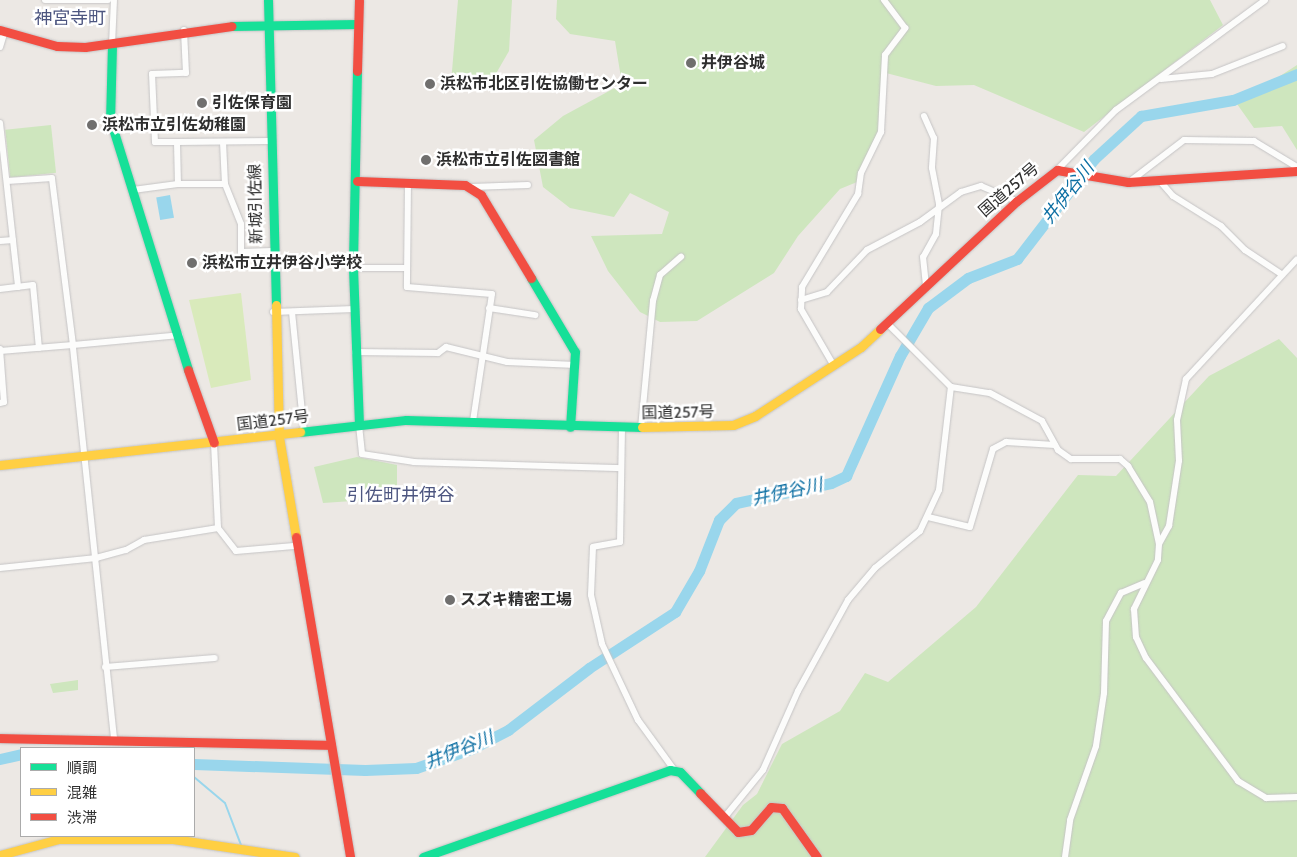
<!DOCTYPE html>
<html>
<head>
<meta charset="utf-8">
<style>
  body { margin:0 }
  #map { position:relative; width:1297px; height:857px; overflow:hidden; background:#ece8e4; font-family:Cabin,"Noto Sans JP",sans-serif }
  div>[style] { position:absolute }
  .green>* { inset:0; background:#cee6be; transform-origin:0 0 }
  .pitch>* { inset:0; background:#d9eabb }
  .water>* { inset:0; background:#99d6ec; transform-origin:0 0 }
  .stream>* { height:2px; margin:-1px; padding:0 1px; transform-origin:1px; border-radius:1px; background:#99d6ec }
  .river>* { height:11px; margin:-5.5px; padding:0 5.5px; transform-origin:5.5px; border-radius:5.5px; background:#99d6ec }
  .roads { filter:drop-shadow(0 0 1px #c5c4c5) drop-shadow(0 0 1px #c5c4c5) }
  .street>* { height:6px; margin:-3px; padding:0 3px; transform-origin:3px; border-radius:3px; background:#fcfcfb }
  .fast>* { height:9px; margin:-4.5px; padding:0 4.5px; transform-origin:4.5px; border-radius:4.5px; background:#16e098 }
  .slow>* { height:9px; margin:-4.5px; padding:0 4.5px; transform-origin:4.5px; border-radius:4.5px; background:#ffcf43 }
  .jam>* { height:9px; margin:-4.5px; padding:0 4.5px; transform-origin:4.5px; border-radius:4.5px; background:#f24e42 }
  .dots>* { width:14px; height:14px; translate:-50% -50%; box-sizing:border-box; border:2px solid #fff; border-radius:50% }
  span { translate:-50% -50%; white-space:nowrap; text-align:center; line-height:1.15; -webkit-text-stroke:5px #fff; paint-order:stroke }
  .poi-label { font-size:16px; color:#2e2e2e; font-weight:700 }
  .left { translate:0 -50%; text-align:left }
  .street-label { font-size:16px; color:#2e2e2e }
  .neighbourhood-label { font-size:18px; color:#4d5680 }
  .water-label { font-size:18px; color:#0d6fa3; font-style:italic }
  .legend { position:absolute; left:20px; top:747px; width:175px; height:90px; box-sizing:border-box; background:#fff; border:1px solid #ababab; margin:0; padding:6px 9px; list-style:none; font-size:15px; color:#2e2e2e }
  .legend li { display:flex; align-items:center; gap:10px; height:25px }
  .legend b { width:25px; border:1px solid #ababab }
</style>
</head>
<body>
<div id="map">
  <div class="green">
    <i style="clip-path:polygon(458px 0,512px 0,509px 51px,490px 84px,451px 83px)"></i>
    <i style="clip-path:polygon(557px 0,1210px 0,1223px 25px,1084px 132px,974px 85px,936px 86px,886px 73px,880px 126px,857px 182px,840px 189px,798px 236px,774px 273px,697px 321px,660px 322px,640px 312px,608px 271px,591px 236px,662px 234px,669px 212px,630px 193px,614px 217px,570px 208px,543px 187px,534px 140px,563px 116px,622px 84px,615px 41px,570px 34px,556px 19px)"></i>
    <i style="clip-path:polygon(1297px 65px,1297px 150px,1282px 126px,1254px 128px,1237px 104px)"></i>
    <i style="left:51px;top:125px;width:48px;height:46px;rotate:84deg"></i>
    <i style="clip-path:polygon(1279px 339px,1297px 358px,1297px 857px,705px 857px,743px 805px,757px 794px,782px 744px,840px 711px,865px 673px,888px 682px,976px 607px,1078px 475px,1116px 476px,1209px 376px)"></i>
    <i style="clip-path:polygon(357px 457px,397px 465px,397px 498px,323px 503px,314px 467px)"></i>
    <i style="clip-path:polygon(78px 680px,78px 690px,53px 693px,50px 684px)"></i>
  </div>
  <div class="pitch">
    <i style="clip-path:polygon(241px 293px,251px 380px,211px 388px,189px 300px)"></i>
  </div>
  <div class="water">
    <i style="left:170px;top:195px;width:23px;height:14px;rotate:80deg"></i>
  </div>
  <div class="stream">
    <i style="left:194px;top:777px;width:40px;rotate:40deg"></i>
    <i style="left:225px;top:803px;width:45px;rotate:69.1deg"></i>
  </div>
  <div class="river">
    <i style="left:0;top:759px;width:22px;rotate:-13deg"></i>
    <i style="left:194px;top:764px;width:171px;rotate:2deg"></i>
    <i style="left:365px;top:770px;width:51px;rotate:-2.2deg"></i>
    <i style="left:416px;top:768px;width:58px;rotate:-19.1deg"></i>
    <i style="left:471px;top:749px;width:42px;rotate:-27.2deg"></i>
    <i style="left:508px;top:730px;width:102px;rotate:-37.4deg"></i>
    <i style="left:589px;top:668px;width:103px;rotate:-33.1deg"></i>
    <i style="left:675px;top:612px;width:48px;rotate:-59.7deg"></i>
    <i style="left:699px;top:571px;width:55px;rotate:-68.6deg"></i>
    <i style="left:719px;top:520px;width:24px;rotate:-45deg"></i>
    <i style="left:736px;top:503px;width:97px;rotate:-11.9deg"></i>
    <i style="left:831px;top:483px;width:17px;rotate:-25deg"></i>
    <i style="left:846px;top:476px;width:132px;rotate:-65.8deg"></i>
    <i style="left:900px;top:356px;width:56px;rotate:-59.7deg"></i>
    <i style="left:928px;top:308px;width:50px;rotate:-36.9deg"></i>
    <i style="left:968px;top:278px;width:53px;rotate:-21.2deg"></i>
    <i style="left:1017px;top:259px;width:126px;rotate:-52.4deg"></i>
    <i style="left:1094px;top:159px;width:64px;rotate:-42.5deg"></i>
    <i style="left:1141px;top:116px;width:93px;rotate:-9.9deg"></i>
    <i style="left:1233px;top:100px;width:69px;rotate:-22.1deg"></i>
  </div>
  <div class="roads">
    <div class="street">
      <i style="left:45px;top:0;width:63px"></i>
      <i style="left:112px;top:45px;width:45px;rotate:-87.5deg"></i>
      <i style="left:0;top:47px;width:17px;rotate:-73deg"></i>
      <i style="left:1161px;top:79px;width:51px;rotate:-5.6deg"></i>
      <i style="left:1212px;top:74px;width:76px;rotate:-21.5deg"></i>
      <i style="left:924px;top:116px;width:24px;rotate:66deg"></i>
      <i style="left:934px;top:138px;width:30px;rotate:94deg"></i>
      <i style="left:932px;top:168px;width:38px;rotate:79deg"></i>
      <i style="left:939px;top:205px;width:29px;rotate:96deg"></i>
      <i style="left:936px;top:234px;width:26px;rotate:119deg"></i>
      <i style="left:923px;top:257px;width:30px;rotate:84deg"></i>
      <i style="left:0;top:123px;width:165px;rotate:83.7deg"></i>
      <i style="left:177px;top:142px;width:22px;rotate:180deg"></i>
      <i style="left:155px;top:142px;width:68px;rotate:-92.5deg"></i>
      <i style="left:152px;top:74px;width:34px;rotate:-2deg"></i>
      <i style="left:186px;top:73px;width:43px;rotate:-92.7deg"></i>
      <i style="left:223px;top:142px;width:42px;rotate:87.3deg"></i>
      <i style="left:225px;top:184px;width:43px;rotate:68.2deg"></i>
      <i style="left:241px;top:224px;width:28px;rotate:90deg"></i>
      <i style="left:241px;top:252px;width:31px;rotate:-2deg"></i>
      <i style="left:1057px;top:170px;width:84px;rotate:-45.5deg"></i>
      <i style="left:1116px;top:110px;width:185px;rotate:-36.4deg"></i>
      <i style="left:1133px;top:179px;width:64px;rotate:-37.4deg"></i>
      <i style="left:1184px;top:140px;width:70px;rotate:0.8deg"></i>
      <i style="left:1254px;top:141px;width:50px;rotate:31.2deg"></i>
      <i style="left:1159px;top:180px;width:21px;rotate:49deg"></i>
      <i style="left:1173px;top:196px;width:57px;rotate:32deg"></i>
      <i style="left:1221px;top:226px;width:34px;rotate:45deg"></i>
      <i style="left:1245px;top:250px;width:43px;rotate:33.7deg"></i>
      <i style="left:408px;top:183px;width:104px;rotate:90.6deg"></i>
      <i style="left:407px;top:287px;width:85px;rotate:4.7deg"></i>
      <i style="left:492px;top:294px;width:128px;rotate:98.5deg"></i>
      <i style="left:178px;top:184px;width:42px;rotate:-91.4deg"></i>
      <i style="left:177px;top:142px;width:93px;rotate:-0.6deg"></i>
      <i style="left:471px;top:187px;width:57px;rotate:-2deg"></i>
      <i style="left:133px;top:190px;width:45px;rotate:-7.6deg"></i>
      <i style="left:178px;top:184px;width:47px"></i>
      <i style="left:0;top:241px;width:13px;rotate:-4deg"></i>
      <i style="left:353px;top:268px;width:53px"></i>
      <i style="left:0;top:289px;width:33px;rotate:-7deg"></i>
      <i style="left:33px;top:285px;width:63px;rotate:84.6deg"></i>
      <i style="left:801px;top:300px;width:27px;rotate:-17deg"></i>
      <i style="left:827px;top:292px;width:58px;rotate:-46.4deg"></i>
      <i style="left:867px;top:250px;width:60px;rotate:-27.8deg"></i>
      <i style="left:920px;top:222px;width:51px;rotate:-36.2deg"></i>
      <i style="left:961px;top:192px;width:21px;rotate:-17deg"></i>
      <i style="left:981px;top:186px;width:39px;rotate:23deg"></i>
      <i style="left:489px;top:308px;width:47px;rotate:8.7deg"></i>
      <i style="left:273px;top:312px;width:81px;rotate:-2.1deg"></i>
      <i style="left:292px;top:312px;width:121px;rotate:84.3deg"></i>
      <i style="left:0;top:349px;width:53px;rotate:85.7deg"></i>
      <i style="left:4px;top:402px;width:4px;rotate:166deg"></i>
      <i style="left:0;top:351px;width:73px;rotate:-4.7deg"></i>
      <i style="left:73px;top:345px;width:168px;rotate:-97.2deg"></i>
      <i style="left:52px;top:178px;width:45px;rotate:176.2deg"></i>
      <i style="left:355px;top:352px;width:83px;rotate:0.7deg"></i>
      <i style="left:438px;top:353px;width:10px;rotate:-37deg"></i>
      <i style="left:446px;top:347px;width:63px;rotate:13.8deg"></i>
      <i style="left:507px;top:362px;width:69px;rotate:2.5deg"></i>
      <i style="left:834px;top:366px;width:66px;rotate:-120.1deg"></i>
      <i style="left:801px;top:309px;width:22px;rotate:-87deg"></i>
      <i style="left:802px;top:287px;width:109px;rotate:-58.9deg"></i>
      <i style="left:858px;top:194px;width:21px;rotate:-82deg"></i>
      <i style="left:861px;top:173px;width:46px;rotate:-64deg"></i>
      <i style="left:881px;top:132px;width:77px;rotate:-87deg"></i>
      <i style="left:885px;top:55px;width:34px;rotate:-53deg"></i>
      <i style="left:905px;top:28px;width:35px;rotate:-127deg"></i>
      <i style="left:951px;top:387px;width:39px;rotate:9deg"></i>
      <i style="left:990px;top:393px;width:59px;rotate:28.3deg"></i>
      <i style="left:1042px;top:421px;width:33px;rotate:61deg"></i>
      <i style="left:1058px;top:450px;width:16px;rotate:35deg"></i>
      <i style="left:1071px;top:459px;width:49px"></i>
      <i style="left:1120px;top:459px;width:11px;rotate:41deg"></i>
      <i style="left:1128px;top:466px;width:42px;rotate:58.6deg"></i>
      <i style="left:1150px;top:502px;width:43px;rotate:77.9deg"></i>
      <i style="left:1159px;top:544px;width:16px;rotate:94deg"></i>
      <i style="left:1158px;top:560px;width:55px;rotate:116.1deg"></i>
      <i style="left:1134px;top:609px;width:28px;rotate:86deg"></i>
      <i style="left:1136px;top:637px;width:23px;rotate:65deg"></i>
      <i style="left:1146px;top:658px;width:154px;rotate:53.2deg"></i>
      <i style="left:1238px;top:781px;width:33px;rotate:31deg"></i>
      <i style="left:1266px;top:798px;width:31px;rotate:-2deg"></i>
      <i style="left:359px;top:425px;width:29px;rotate:84deg"></i>
      <i style="left:362px;top:454px;width:53px;rotate:8.7deg"></i>
      <i style="left:414px;top:462px;width:207px;rotate:1.7deg"></i>
      <i style="left:622px;top:428px;width:114px;rotate:91deg"></i>
      <i style="left:620px;top:542px;width:27px;rotate:170deg"></i>
      <i style="left:593px;top:547px;width:48px;rotate:92.4deg"></i>
      <i style="left:591px;top:595px;width:50px;rotate:77.3deg"></i>
      <i style="left:602px;top:644px;width:84px;rotate:64.7deg"></i>
      <i style="left:638px;top:720px;width:63px;rotate:54deg"></i>
      <i style="left:641px;top:428px;width:128px;rotate:-84.6deg"></i>
      <i style="left:653px;top:301px;width:27px;rotate:-75deg"></i>
      <i style="left:660px;top:275px;width:28px;rotate:-41deg"></i>
      <i style="left:214px;top:443px;width:85px;rotate:87.3deg"></i>
      <i style="left:928px;top:517px;width:43px;rotate:13.4deg"></i>
      <i style="left:970px;top:527px;width:81px;rotate:-73.6deg"></i>
      <i style="left:993px;top:449px;width:15px;rotate:-28deg"></i>
      <i style="left:1006px;top:442px;width:49px;rotate:3.5deg"></i>
      <i style="left:1159px;top:544px;width:21px;rotate:-61deg"></i>
      <i style="left:1169px;top:526px;width:66px;rotate:-81.3deg"></i>
      <i style="left:1179px;top:461px;width:41px;rotate:-92.8deg"></i>
      <i style="left:1177px;top:420px;width:42px;rotate:-77.6deg"></i>
      <i style="left:1186px;top:379px;width:163px;rotate:-47.2deg"></i>
      <i style="left:0;top:568px;width:97px;rotate:-5.9deg"></i>
      <i style="left:96px;top:558px;width:31px;rotate:-15deg"></i>
      <i style="left:126px;top:550px;width:21px;rotate:-29deg"></i>
      <i style="left:144px;top:540px;width:75px;rotate:-9.2deg"></i>
      <i style="left:218px;top:528px;width:29px;rotate:52deg"></i>
      <i style="left:236px;top:551px;width:58px;rotate:-4.9deg"></i>
      <i style="left:105px;top:667px;width:110px;rotate:-4.7deg"></i>
      <i style="left:114px;top:738px;width:395px;rotate:-96deg"></i>
      <i style="left:73px;top:345px;width:107px;rotate:-5.3deg"></i>
      <i style="left:724px;top:818px;width:62px;rotate:-50.9deg"></i>
      <i style="left:763px;top:770px;width:86px;rotate:-66.1deg"></i>
      <i style="left:798px;top:691px;width:104px;rotate:-61.2deg"></i>
      <i style="left:848px;top:600px;width:42px;rotate:-49.8deg"></i>
      <i style="left:875px;top:568px;width:58px;rotate:-39.4deg"></i>
      <i style="left:920px;top:531px;width:45px;rotate:-65.1deg"></i>
      <i style="left:939px;top:490px;width:104px;rotate:-83.4deg"></i>
      <i style="left:951px;top:387px;width:89px;rotate:-135deg"></i>
      <i style="left:1065px;top:857px;width:37px;rotate:-82deg"></i>
      <i style="left:1070px;top:820px;width:78px;rotate:-70.6deg"></i>
      <i style="left:1096px;top:746px;width:54px;rotate:-81.4deg"></i>
      <i style="left:1104px;top:693px;width:72px;rotate:-88.4deg"></i>
      <i style="left:1106px;top:621px;width:32px;rotate:-62deg"></i>
      <i style="left:1121px;top:593px;width:25px;rotate:-23deg"></i>
    </div>
    <div class="fast">
      <i style="left:268px;top:0;width:305px;rotate:88.5deg"></i>
      <i style="left:232px;top:26px;width:126px;rotate:-0.9deg"></i>
      <i style="left:112px;top:45px;width:74px;rotate:91.5deg"></i>
      <i style="left:110px;top:119px;width:263px;rotate:72.7deg"></i>
      <i style="left:357px;top:71px;width:197px;rotate:91.2deg"></i>
      <i style="left:353px;top:268px;width:157px;rotate:87.8deg"></i>
      <i style="left:531px;top:278px;width:86px;rotate:59.3deg"></i>
      <i style="left:575px;top:352px;width:75px;rotate:93.8deg"></i>
      <i style="left:300px;top:432px;width:107px;rotate:-6.5deg"></i>
      <i style="left:406px;top:420px;width:236px;rotate:1.7deg"></i>
      <i style="left:423px;top:857px;width:262px;rotate:-19.4deg"></i>
      <i style="left:670px;top:770px;width:10px;rotate:11deg"></i>
      <i style="left:680px;top:772px;width:29px;rotate:46deg"></i>
    </div>
    <div class="slow">
      <i style="left:276px;top:305px;width:132px;rotate:88.7deg"></i>
      <i style="left:279px;top:437px;width:101px;rotate:80.4deg"></i>
      <i style="left:642px;top:427px;width:91px;rotate:-1.3deg"></i>
      <i style="left:733px;top:425px;width:24px;rotate:-22deg"></i>
      <i style="left:755px;top:416px;width:126px;rotate:-33.1deg"></i>
      <i style="left:861px;top:347px;width:26px;rotate:-43deg"></i>
      <i style="left:0;top:465px;width:302px;rotate:-6.3deg"></i>
      <i style="left:0;top:855px;width:61px;rotate:-15.2deg"></i>
      <i style="left:59px;top:839px;width:114px"></i>
      <i style="left:173px;top:839px;width:123px;rotate:8.4deg"></i>
    </div>
    <div class="jam">
      <i style="left:0;top:30px;width:59px;rotate:15.7deg"></i>
      <i style="left:57px;top:46px;width:28px;rotate:2deg"></i>
      <i style="left:85px;top:47px;width:148px;rotate:-8.1deg"></i>
      <i style="left:357px;top:71px;width:71px;rotate:-88.4deg"></i>
      <i style="left:357px;top:181px;width:108px;rotate:2.1deg"></i>
      <i style="left:465px;top:185px;width:19px;rotate:32deg"></i>
      <i style="left:481px;top:195px;width:97px;rotate:58.9deg"></i>
      <i style="left:880px;top:329px;width:187px;rotate:-43.1deg"></i>
      <i style="left:1017px;top:201px;width:51px;rotate:-37.8deg"></i>
      <i style="left:1057px;top:170px;width:72px;rotate:9.6deg"></i>
      <i style="left:1128px;top:182px;width:169px;rotate:-3.7deg"></i>
      <i style="left:188px;top:370px;width:77px;rotate:70.4deg"></i>
      <i style="left:296px;top:537px;width:325px;rotate:80.4deg"></i>
      <i style="left:0;top:738px;width:331px;rotate:1.2deg"></i>
      <i style="left:700px;top:793px;width:54px;rotate:45.7deg"></i>
      <i style="left:738px;top:832px;width:13px;rotate:-9deg"></i>
      <i style="left:751px;top:830px;width:30px;rotate:-49deg"></i>
      <i style="left:771px;top:807px;width:11px;rotate:5deg"></i>
      <i style="left:782px;top:808px;width:60px;rotate:54.5deg"></i>
    </div>
  </div>
  <div class="dots">
    <i style="left:691px;top:63px;background:#706f6e"></i>
    <i style="left:430px;top:84px;background:#706f6e"></i>
    <i style="left:202px;top:103px;background:#706f6e"></i>
    <i style="left:92px;top:125px;background:#706f6e"></i>
    <i style="left:426px;top:160px;background:#706f6e"></i>
    <i style="left:192px;top:263px;background:#706f6e"></i>
    <i style="left:450px;top:600px;background:#706f6e"></i>
  </div>
  <div class="poi-label">
    <span class="left" style="left:701px;top:63px">井伊谷城</span>
    <span class="left" style="left:440px;top:84px">浜松市北区引佐協働センター</span>
    <span class="left" style="left:212px;top:103px">引佐保育園</span>
    <span class="left" style="left:102px;top:125px">浜松市立引佐幼稚園</span>
    <span class="left" style="left:436px;top:160px">浜松市立引佐図書館</span>
    <span class="left" style="left:202px;top:263px">浜松市立井伊谷小学校</span>
    <span class="left" style="left:460px;top:600px">スズキ精密工場</span>
  </div>
  <div class="street-label">
    <span style="left:1009px;top:190px;rotate:-41deg">国道257号</span>
    <span style="left:256px;top:204px;rotate:-91deg">新城引佐線</span>
    <span style="left:678px;top:413px;rotate:-1deg">国道257号</span>
    <span style="left:273px;top:421px;rotate:-7deg">国道257号</span>
  </div>
  <div class="neighbourhood-label">
    <span style="left:70px;top:18px">神宮寺町</span>
    <span style="left:401px;top:495px">引佐町井伊谷</span>
  </div>
  <div class="water-label">
    <span style="left:1068px;top:193px;rotate:-52deg">井伊谷川</span>
    <span style="left:787px;top:492px;rotate:-12deg">井伊谷川</span>
    <span style="left:459px;top:750px;rotate:-22deg">井伊谷川</span>
  </div>
  <ul class="legend">
  <li><b style="height:6px;background:#16e098"></b>順調</li>
  <li><b style="height:6px;background:#ffcf43"></b>混雑</li>
  <li><b style="height:6px;background:#f24e42"></b>渋滞</li>
  </ul>
</div>
</body>
</html>
